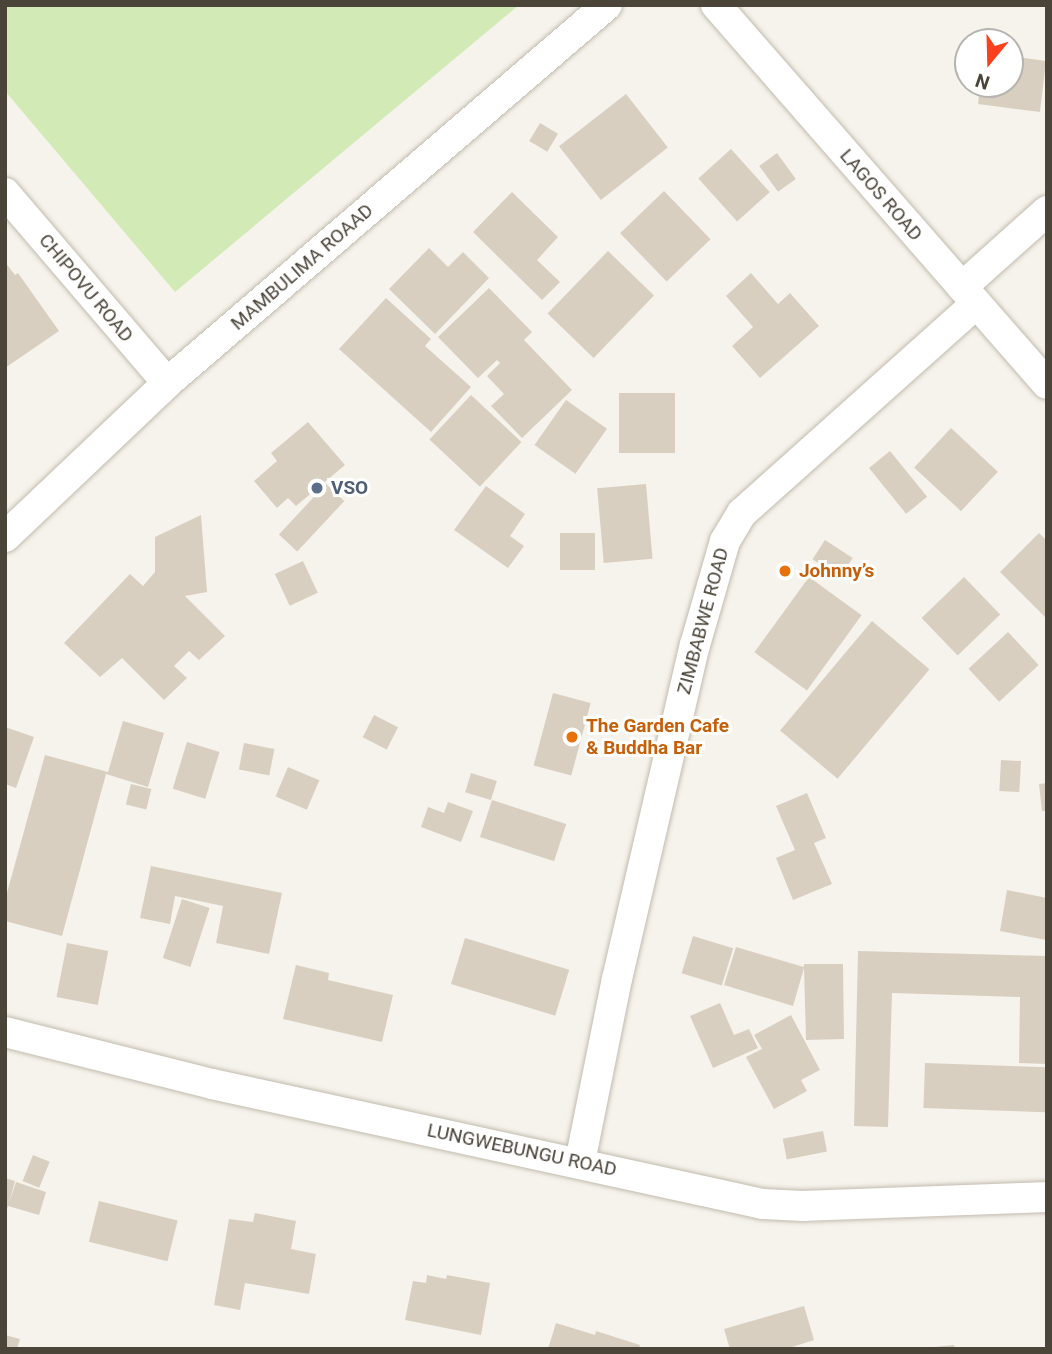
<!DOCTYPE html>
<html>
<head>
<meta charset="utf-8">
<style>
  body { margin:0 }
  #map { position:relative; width:1052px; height:1354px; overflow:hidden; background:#f6f3ec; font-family:Roboto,sans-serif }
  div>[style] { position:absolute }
  .green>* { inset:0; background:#d2eab5 }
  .building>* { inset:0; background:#d8cfc1; transform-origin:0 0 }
  .roads { filter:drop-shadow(0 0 2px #c2bbae) drop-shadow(0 0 2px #c2bbae) }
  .minor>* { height:30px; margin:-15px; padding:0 15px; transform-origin:15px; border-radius:15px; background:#fff }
  .dots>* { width:19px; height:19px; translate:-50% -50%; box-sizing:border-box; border:4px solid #fff; border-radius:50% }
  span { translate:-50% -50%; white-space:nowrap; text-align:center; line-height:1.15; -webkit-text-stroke:6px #fff; paint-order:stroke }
  .street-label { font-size:19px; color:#4b4439 }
  .service-label { font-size:19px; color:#4e5e75; font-weight:700 }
  .left { translate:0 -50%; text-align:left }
  .food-label { font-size:19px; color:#c56008; font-weight:700 }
  .frame { position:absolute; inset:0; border:7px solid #4b4439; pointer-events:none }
  .north { position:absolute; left:954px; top:28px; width:70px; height:70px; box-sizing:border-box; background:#fff; border:2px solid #b7b4b0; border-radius:50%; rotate:199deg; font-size:19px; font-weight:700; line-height:28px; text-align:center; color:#4b4439 }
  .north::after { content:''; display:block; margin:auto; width:24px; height:32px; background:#fc3f1d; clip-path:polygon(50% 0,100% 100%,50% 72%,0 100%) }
</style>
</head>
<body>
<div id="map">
  <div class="green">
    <i style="clip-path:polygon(5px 5px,519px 5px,175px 292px,5px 91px)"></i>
  </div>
  <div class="building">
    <i style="clip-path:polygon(1010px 56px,1046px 61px,1040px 112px,978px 104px,980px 84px,1010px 84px)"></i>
    <i style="left:626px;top:94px;width:68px;height:85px;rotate:52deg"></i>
    <i style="left:540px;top:123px;width:21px;height:21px;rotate:31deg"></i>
    <i style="left:731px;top:149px;width:58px;height:44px;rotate:48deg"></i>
    <i style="left:777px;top:153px;width:32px;height:22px;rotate:54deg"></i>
    <i style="left:664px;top:191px;width:67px;height:61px;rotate:46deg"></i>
    <i style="clip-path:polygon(512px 192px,558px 237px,537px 260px,560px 282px,542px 300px,473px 232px)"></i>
    <i style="clip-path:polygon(429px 248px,448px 267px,463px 252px,489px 278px,435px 334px,389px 289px)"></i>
    <i style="left:608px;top:251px;width:64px;height:87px;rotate:44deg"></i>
    <i style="clip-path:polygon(5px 262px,15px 275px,18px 273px,59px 331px,5px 368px)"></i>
    <i style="clip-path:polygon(751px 273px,778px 304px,790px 293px,819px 326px,760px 378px,732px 346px,753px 327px,726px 296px)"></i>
    <i style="clip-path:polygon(489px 288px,532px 332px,524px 340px,572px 390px,522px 438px,491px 406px,504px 394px,487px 376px,500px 363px,497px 360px,478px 378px,438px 337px)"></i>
    <i style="clip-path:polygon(386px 298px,431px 339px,425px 346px,471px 387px,431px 432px,339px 349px)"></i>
    <i style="left:619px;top:393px;width:56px;height:60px"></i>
    <i style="left:471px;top:395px;width:69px;height:61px;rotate:43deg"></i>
    <i style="left:566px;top:400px;width:50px;height:55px;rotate:35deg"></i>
    <i style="clip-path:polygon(308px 422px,345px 465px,296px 506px,288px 498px,277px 508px,254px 481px,277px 461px,271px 453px)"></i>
    <i style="left:951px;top:428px;width:64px;height:54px;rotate:43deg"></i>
    <i style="left:890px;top:451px;width:59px;height:27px;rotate:51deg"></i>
    <i style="left:326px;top:484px;width:25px;height:69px;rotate:43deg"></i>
    <i style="left:646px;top:484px;width:75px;height:49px;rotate:85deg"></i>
    <i style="clip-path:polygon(486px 486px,525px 514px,510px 536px,524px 546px,508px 568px,454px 530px)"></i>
    <i style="clip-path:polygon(201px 515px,207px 592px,185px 596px,225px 636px,199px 660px,189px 651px,174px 666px,187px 678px,164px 700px,122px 658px,100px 677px,64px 643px,130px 574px,143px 586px,155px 572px,155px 537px)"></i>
    <i style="left:560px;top:533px;width:35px;height:37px"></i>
    <i style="clip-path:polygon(1039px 533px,1047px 541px,1047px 619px,1000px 572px)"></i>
    <i style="left:825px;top:540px;width:33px;height:23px;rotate:33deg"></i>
    <i style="left:303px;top:561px;width:35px;height:31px;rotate:65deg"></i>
    <i style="left:809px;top:577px;width:65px;height:93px;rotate:36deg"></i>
    <i style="left:964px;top:577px;width:52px;height:59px;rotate:46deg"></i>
    <i style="left:872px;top:621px;width:75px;height:143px;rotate:40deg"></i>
    <i style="left:1008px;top:632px;width:45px;height:54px;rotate:47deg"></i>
    <i style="left:553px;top:693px;width:39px;height:75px;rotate:15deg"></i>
    <i style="left:374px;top:715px;width:27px;height:25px;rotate:27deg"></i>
    <i style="clip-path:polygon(123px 721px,164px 733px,148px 787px,106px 774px,62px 936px,5px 921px,5px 900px,45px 755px,108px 772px)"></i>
    <i style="clip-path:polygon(5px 727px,34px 737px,16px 788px,5px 784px)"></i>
    <i style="left:187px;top:742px;width:34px;height:49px;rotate:17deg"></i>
    <i style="left:244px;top:743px;width:31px;height:27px;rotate:11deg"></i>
    <i style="left:1001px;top:760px;width:20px;height:31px;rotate:3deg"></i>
    <i style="left:288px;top:767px;width:34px;height:32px;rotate:23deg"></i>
    <i style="left:471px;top:773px;width:27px;height:20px;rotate:17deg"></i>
    <i style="clip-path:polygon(1047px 783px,1047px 811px,1042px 811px,1039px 784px)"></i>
    <i style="left:131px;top:784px;width:21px;height:21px;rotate:14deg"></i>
    <i style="clip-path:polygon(807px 793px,826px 838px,814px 843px,832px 884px,793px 900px,776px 858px,795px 850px,776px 806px)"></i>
    <i style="left:492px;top:800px;width:78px;height:39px;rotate:18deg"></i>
    <i style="clip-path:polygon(448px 802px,473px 811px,461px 842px,421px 827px,428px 807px,444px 813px)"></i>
    <i style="clip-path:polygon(151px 866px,282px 893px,269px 954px,216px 943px,223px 906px,175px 896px,170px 924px,140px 918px)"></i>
    <i style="clip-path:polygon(1007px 890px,1047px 898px,1046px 940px,1000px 931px)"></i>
    <i style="left:182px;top:899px;width:29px;height:62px;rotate:18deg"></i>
    <i style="left:693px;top:936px;width:42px;height:39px;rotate:17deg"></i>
    <i style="left:465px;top:938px;width:109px;height:48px;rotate:17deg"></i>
    <i style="left:67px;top:943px;width:42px;height:55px;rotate:11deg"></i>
    <i style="clip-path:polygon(736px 947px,804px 967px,804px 964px,843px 964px,844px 1039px,806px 1040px,804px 968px,793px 1006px,724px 985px)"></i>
    <i style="clip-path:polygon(858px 951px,1047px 956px,1047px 1064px,1019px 1063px,1020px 997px,892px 993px,888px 1127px,854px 1126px)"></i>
    <i style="clip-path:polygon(296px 965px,329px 973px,328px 980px,393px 995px,382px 1042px,283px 1019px)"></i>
    <i style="clip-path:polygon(720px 1003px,734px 1035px,749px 1029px,758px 1048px,713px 1068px,690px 1016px)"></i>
    <i style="clip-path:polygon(791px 1015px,820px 1070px,801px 1080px,807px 1091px,774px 1109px,746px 1057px,762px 1049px,754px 1035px)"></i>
    <i style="left:925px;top:1063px;width:122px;height:45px;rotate:2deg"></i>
    <i style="left:823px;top:1131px;width:21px;height:41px;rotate:79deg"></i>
    <i style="left:33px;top:1155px;width:18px;height:28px;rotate:22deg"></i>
    <i style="clip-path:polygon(5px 1178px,15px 1181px,9px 1203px,16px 1182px,46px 1192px,39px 1215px,8px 1206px,5px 1213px)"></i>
    <i style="left:99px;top:1201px;width:81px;height:42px;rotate:14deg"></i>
    <i style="clip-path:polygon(255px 1213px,296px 1221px,291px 1249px,316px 1254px,309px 1294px,245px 1283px,240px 1310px,214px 1305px,229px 1219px,253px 1222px)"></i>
    <i style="clip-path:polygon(427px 1275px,446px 1279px,447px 1275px,490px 1283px,481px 1335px,405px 1320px,413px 1281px,426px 1283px)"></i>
    <i style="clip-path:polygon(804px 1306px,814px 1340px,786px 1349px,730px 1349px,724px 1329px)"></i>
    <i style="clip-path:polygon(556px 1323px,595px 1335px,596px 1331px,640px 1345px,639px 1349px,548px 1349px)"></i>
    <i style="clip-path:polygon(5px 1335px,20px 1339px,17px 1349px,5px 1349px)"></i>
    <i style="clip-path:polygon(954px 1345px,955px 1349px,935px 1349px,934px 1347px)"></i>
  </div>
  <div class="roads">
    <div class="minor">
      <i style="left:716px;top:5px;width:503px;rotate:48.87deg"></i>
      <i style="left:5px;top:193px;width:250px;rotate:49.5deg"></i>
      <i style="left:962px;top:287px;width:114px;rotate:-41.8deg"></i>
      <i style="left:5px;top:537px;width:224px;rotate:-43.5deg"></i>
      <i style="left:167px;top:383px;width:580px;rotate:-40.67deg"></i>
      <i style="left:5px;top:1032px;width:213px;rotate:14.1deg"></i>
      <i style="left:212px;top:1084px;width:564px;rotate:12.29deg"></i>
      <i style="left:763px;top:1204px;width:40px;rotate:2.9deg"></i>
      <i style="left:803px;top:1206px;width:244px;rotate:-2.1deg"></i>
      <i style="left:580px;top:1162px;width:187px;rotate:-78.6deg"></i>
      <i style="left:617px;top:979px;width:343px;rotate:-76.9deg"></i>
      <i style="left:695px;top:645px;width:108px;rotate:-73.9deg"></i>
      <i style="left:725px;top:541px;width:33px;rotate:-59deg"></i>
      <i style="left:742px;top:513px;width:314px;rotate:-41.8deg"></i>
    </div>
  </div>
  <div class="dots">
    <i style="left:317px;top:488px;background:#5c6f8a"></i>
    <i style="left:785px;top:571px;background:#e8710a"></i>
    <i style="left:572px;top:737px;background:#e8710a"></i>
  </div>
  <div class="street-label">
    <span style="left:881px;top:195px;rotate:49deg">LAGOS ROAD</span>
    <span style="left:302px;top:267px;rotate:-41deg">MAMBULIMA ROAAD</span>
    <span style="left:86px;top:288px;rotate:50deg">CHIPOVU ROAD</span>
    <span style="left:703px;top:621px;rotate:-75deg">ZIMBABWE ROAD</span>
    <span style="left:522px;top:1150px;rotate:12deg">LUNGWEBUNGU ROAD</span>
  </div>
  <div class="service-label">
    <span class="left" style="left:331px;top:488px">VSO</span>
  </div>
  <div class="food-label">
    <span class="left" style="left:799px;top:571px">Johnny’s</span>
    <span class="left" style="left:586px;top:737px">The Garden Cafe<br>&amp; Buddha Bar</span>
  </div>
  <div class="frame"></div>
  <div class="north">N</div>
</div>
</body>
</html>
